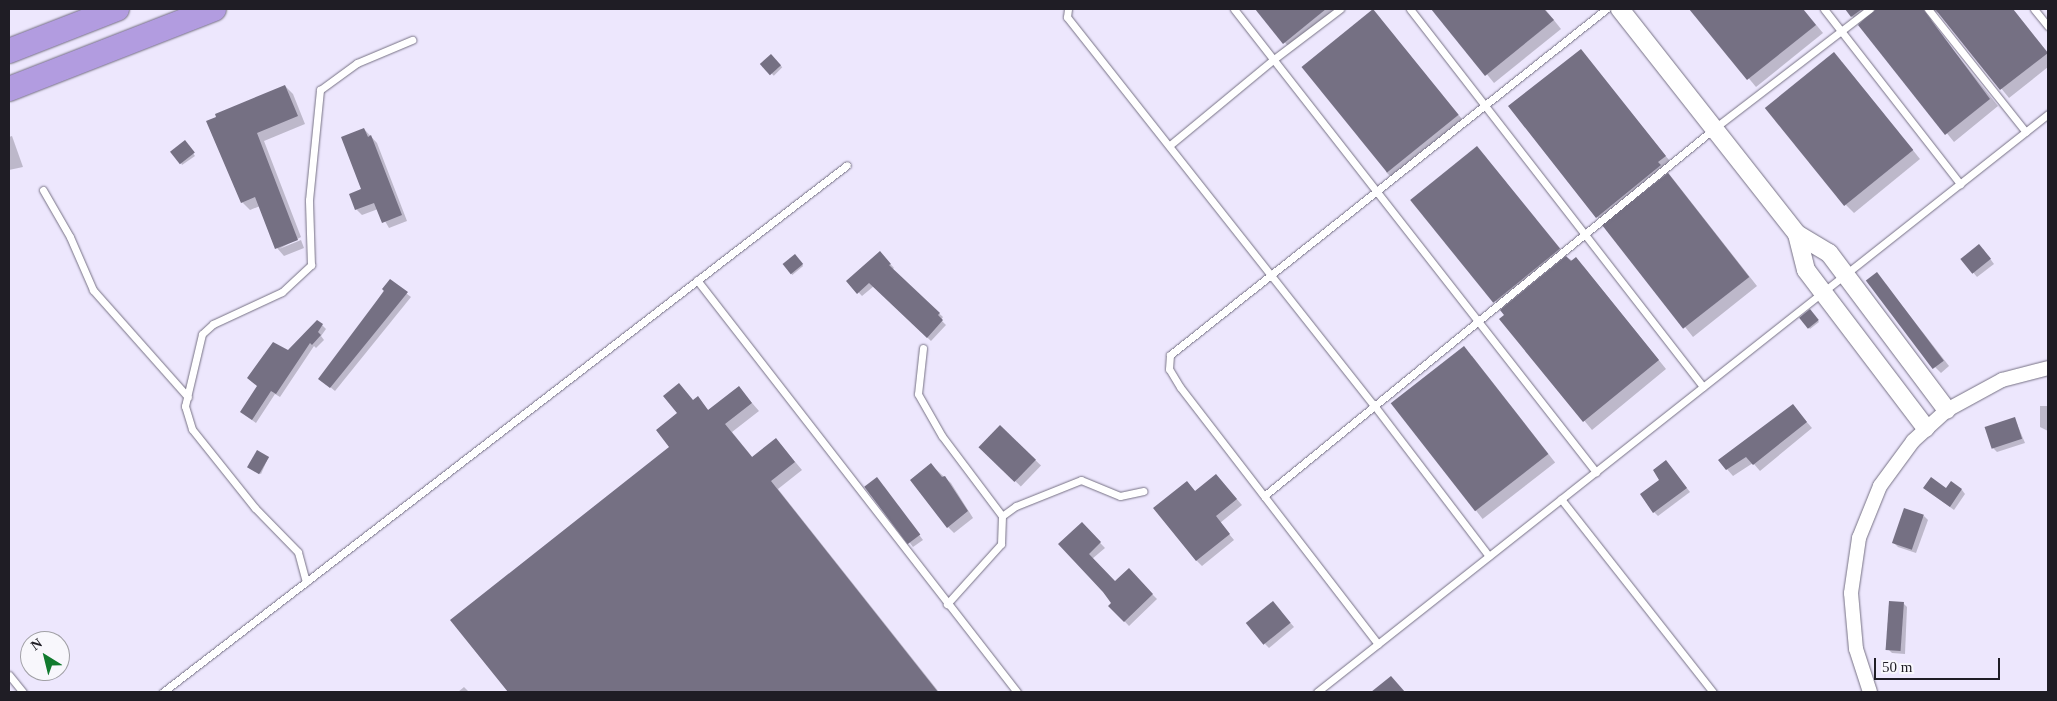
<!DOCTYPE html>
<html>
<head>
<meta charset="utf-8">
<style>
  body { margin:0 }
  #map { position:relative; width:2057px; height:701px; overflow:hidden; background:#ede7fd; font-family:"Times New Roman",serif }
  div>[style] { position:absolute }
  .shadow>* { inset:0; background:#0003; transform-origin:0 0 }
  .building>* { inset:0; background:#757083; transform-origin:0 0 }
  .roads { filter:drop-shadow(0 0 1px #767184) drop-shadow(0 0 1px #767184) }
  .service>* { height:7px; margin:-3.5px; padding:0 3.5px; transform-origin:3.5px; border-radius:3.5px; background:#fff }
  .minor>* { height:14px; margin:-7px; padding:0 7px; transform-origin:7px; border-radius:7px; background:#fff }
  .tertiary>* { height:18px; margin:-9px; padding:0 9px; transform-origin:9px; border-radius:9px; background:#fff }
  .trunk>* { height:24px; margin:-12px; padding:0 12px; transform-origin:12px; border-radius:12px; background:#b29ce0 }
  span { translate:-50% -50%; white-space:nowrap; text-align:center; line-height:1.15; -webkit-text-stroke:4px #f8f7fc; paint-order:stroke }
  .frame { position:absolute; inset:0; border:10px solid #1f1d25; pointer-events:none }
  .north { position:absolute; left:20px; top:631px; width:50px; height:50px; box-sizing:border-box; background:#f8f7fc; border:1px solid #a1a0a6; border-radius:50%; rotate:324deg; font-size:14px; font-weight:700; line-height:20px; text-align:center; color:#1f1d25 }
  .north::after { content:''; display:block; margin:auto; width:18px; height:22px; background:#117a2e; clip-path:polygon(50% 0,100% 100%,50% 72%,0 100%) }
  .scale { position:absolute; left:1874px; top:658px; width:126px; height:22px; box-sizing:border-box; border:2px solid #1f1d25; border-top:0; padding-left:6px; font-size:15px; line-height:18px; white-space:nowrap; color:#1f1d25; -webkit-text-stroke:4px #f8f7fc; paint-order:stroke }
</style>
</head>
<body>
<div id="map">
  <div class="shadow">
    <i style="clip-path:polygon(1257px 9px,1344px 9px,1292px 51px)"></i>
    <i style="clip-path:polygon(1434px 9px,1545px 9px,1561px 29px,1494px 83px)"></i>
    <i style="clip-path:polygon(1691px 9px,1803px 9px,1823px 33px,1756px 87px)"></i>
    <i style="clip-path:polygon(1846px 9px,2013px 9px,2048px 53px,2048px 67px,2009px 98px,1940px 13px,1933px 12px,1931px 22px,1998px 106px,1954px 142px)"></i>
    <i style="clip-path:polygon(1373px 10px,1466px 124px,1394px 180px,1386px 172px)"></i>
    <i style="clip-path:polygon(1581px 51px,1673px 165px,1666px 170px,1757px 286px,1693px 337px,1510px 107px)"></i>
    <i style="left:771px;top:56px;width:16px;height:12px;rotate:45deg"></i>
    <i style="clip-path:polygon(1842px 62px,1920px 159px,1854px 213px,1846px 205px)"></i>
    <i style="clip-path:polygon(285px 86px,293px 94px,305px 124px,264px 141px,301px 237px,279px 249px,301px 240px,304px 248px,284px 256px,277px 248px,260px 206px,250px 210px,242px 202px,208px 122px)"></i>
    <i style="clip-path:polygon(364px 129px,377px 143px,407px 221px,389px 228px,378px 209px,362px 215px,356px 209px,363px 190px)"></i>
    <i style="clip-path:polygon(12px 136px,23px 167px,9px 170px,9px 137px)"></i>
    <i style="clip-path:polygon(186px 143px,195px 156px,182px 165px,181px 163px)"></i>
    <i style="clip-path:polygon(1484px 155px,1566px 257px,1584px 267px,1666px 369px,1592px 430px,1501px 320px,1506px 316px,1503px 310px,1412px 200px)"></i>
    <i style="clip-path:polygon(1983px 249px,1994px 264px,1977px 277px,1962px 259px)"></i>
    <i style="clip-path:polygon(880px 253px,894px 268px,892px 270px,943px 317px,941px 320px,946px 325px,931px 341px,874px 286px,862px 296px,848px 281px)"></i>
    <i style="left:795px;top:256px;width:13px;height:14px;rotate:51deg"></i>
    <i style="clip-path:polygon(1882px 280px,1949px 366px,1941px 373px,1935px 367px)"></i>
    <i style="clip-path:polygon(390px 281px,411px 297px,335px 391px,324px 382px)"></i>
    <i style="clip-path:polygon(1812px 312px,1819px 322px,1810px 329px,1801px 318px)"></i>
    <i style="clip-path:polygon(322px 325px,326px 329px,321px 336px,324px 340px,316px 348px,314px 346px,280px 397px,275px 394px,256px 423px,245px 415px,289px 351px)"></i>
    <i style="left:1472px;top:356px;width:135px;height:92px;rotate:52deg"></i>
    <i style="clip-path:polygon(739px 388px,759px 411px,732px 432px,753px 458px,776px 439px,802px 470px,778px 489px,939px 692px,509px 692px,452px 620px,671px 447px,693px 401px,698px 398px,709px 411px)"></i>
    <i style="clip-path:polygon(2040px 406px,2048px 406px,2048px 431px,2040px 427px)"></i>
    <i style="clip-path:polygon(1798px 412px,1812px 428px,1760px 471px,1753px 463px,1733px 476px,1719px 460px)"></i>
    <i style="clip-path:polygon(2015px 419px,2025px 443px,1997px 452px,1993px 448px)"></i>
    <i style="left:1000px;top:426px;width:57px;height:29px;rotate:44deg"></i>
    <i style="clip-path:polygon(268px 458px,261px 474px,250px 468px)"></i>
    <i style="clip-path:polygon(931px 465px,951px 483px,973px 518px,954px 533px,948px 527px)"></i>
    <i style="clip-path:polygon(1670px 466px,1690px 492px,1658px 516px,1654px 512px,1661px 480px)"></i>
    <i style="clip-path:polygon(1221px 481px,1242px 505px,1220px 523px,1234px 540px,1202px 566px,1196px 560px,1187px 482px,1196px 492px)"></i>
    <i style="clip-path:polygon(880px 482px,923px 540px,913px 547px,910px 543px)"></i>
    <i style="clip-path:polygon(1947px 489px,1962px 490px,1965px 494px,1954px 510px,1929px 492px)"></i>
    <i style="clip-path:polygon(1924px 516px,1928px 520px,1916px 553px,1898px 547px,1894px 543px)"></i>
    <i style="clip-path:polygon(1082px 524px,1105px 548px,1092px 559px,1115px 583px,1128px 570px,1157px 599px,1129px 626px,1110px 606px,1113px 603px,1060px 544px)"></i>
    <i style="clip-path:polygon(1903px 603px,1907px 607px,1905px 654px,1892px 653px,1888px 649px)"></i>
    <i style="clip-path:polygon(1276px 606px,1294px 627px,1269px 648px,1265px 644px)"></i>
    <i style="clip-path:polygon(464px 687px,469px 692px,458px 692px)"></i>
  </div>
  <div class="building">
    <i style="clip-path:polygon(1255px 9px,1326px 9px,1283px 44px)"></i>
    <i style="left:1373px;top:9px;width:136px;height:92px;rotate:51deg"></i>
    <i style="clip-path:polygon(1431px 9px,1544px 9px,1554px 20px,1485px 76px)"></i>
    <i style="clip-path:polygon(1689px 9px,1803px 9px,1816px 25px,1747px 80px)"></i>
    <i style="clip-path:polygon(1845px 9px,1862px 9px,1851px 17px)"></i>
    <i style="clip-path:polygon(1875px 9px,1923px 9px,1990px 99px,1945px 135px,1858px 25px)"></i>
    <i style="clip-path:polygon(1935px 9px,2013px 9px,2048px 53px,2000px 90px)"></i>
    <i style="clip-path:polygon(1581px 49px,1666px 156px,1658px 162px,1661px 165px,1596px 218px,1508px 106px)"></i>
    <i style="left:1834px;top:52px;width:126px;height:89px;rotate:51deg"></i>
    <i style="left:771px;top:54px;width:15px;height:15px;rotate:48deg"></i>
    <i style="clip-path:polygon(285px 85px,298px 116px,257px 133px,298px 240px,275px 249px,255px 197px,241px 203px,206px 121px,216px 117px,215px 114px)"></i>
    <i style="clip-path:polygon(364px 128px,368px 137px,371px 135px,402px 215px,382px 223px,374px 203px,355px 210px,349px 194px,361px 189px,341px 137px)"></i>
    <i style="left:185px;top:140px;width:16px;height:19px;rotate:52deg"></i>
    <i style="left:1477px;top:146px;width:132px;height:86px;rotate:51deg"></i>
    <i style="left:1668px;top:173px;width:132px;height:84px;rotate:52deg"></i>
    <i style="left:1979px;top:244px;width:19px;height:24px;rotate:51deg"></i>
    <i style="clip-path:polygon(880px 251px,891px 264px,889px 265px,940px 313px,938px 315px,943px 320px,927px 338px,869px 283px,857px 294px,846px 281px)"></i>
    <i style="left:795px;top:254px;width:13px;height:16px;rotate:51deg"></i>
    <i style="clip-path:polygon(1566px 256px,1571px 261px,1576px 257px,1659px 360px,1583px 422px,1499px 319px,1504px 315px,1500px 310px)"></i>
    <i style="left:1877px;top:272px;width:111px;height:14px;rotate:53deg"></i>
    <i style="clip-path:polygon(390px 279px,408px 292px,330px 388px,318px 379px,384px 291px,382px 289px)"></i>
    <i style="left:1810px;top:309px;width:14px;height:14px;rotate:51deg"></i>
    <i style="clip-path:polygon(317px 320px,323px 324px,318px 332px,321px 335px,312px 345px,310px 343px,276px 394px,271px 391px,252px 420px,240px 412px,257px 386px,247px 378px,273px 342px,288px 350px)"></i>
    <i style="left:1464px;top:346px;width:137px;height:93px;rotate:52deg"></i>
    <i style="clip-path:polygon(679px 383px,693px 400px,698px 396px,708px 410px,739px 386px,752px 403px,725px 424px,752px 457px,776px 438px,795px 462px,771px 481px,938px 692px,508px 692px,450px 620px,669px 447px,656px 430px,677px 413px,663px 396px)"></i>
    <i style="clip-path:polygon(1793px 404px,1807px 422px,1753px 465px,1746px 457px,1726px 470px,1718px 460px)"></i>
    <i style="left:2015px;top:417px;width:23px;height:32px;rotate:72deg"></i>
    <i style="left:1000px;top:425px;width:50px;height:31px;rotate:44deg"></i>
    <i style="left:257px;top:450px;width:14px;height:20px;rotate:30deg"></i>
    <i style="clip-path:polygon(1666px 460px,1687px 488px,1653px 513px,1640px 494px,1659px 480px,1653px 470px)"></i>
    <i style="clip-path:polygon(931px 463px,942px 477px,945px 476px,968px 511px,947px 528px,910px 480px)"></i>
    <i style="clip-path:polygon(1216px 474px,1237px 499px,1216px 516px,1230px 534px,1196px 561px,1153px 508px,1187px 481px,1195px 491px)"></i>
    <i style="left:877px;top:477px;width:72px;height:16px;rotate:53deg"></i>
    <i style="clip-path:polygon(1931px 477px,1946px 488px,1951px 481px,1962px 489px,1950px 507px,1923px 488px)"></i>
    <i style="left:1904px;top:508px;width:21px;height:37px;rotate:19deg"></i>
    <i style="clip-path:polygon(1082px 522px,1101px 542px,1089px 554px,1115px 581px,1129px 568px,1153px 594px,1124px 622px,1108px 606px,1111px 603px,1103px 592px,1058px 544px)"></i>
    <i style="left:1273px;top:601px;width:28px;height:35px;rotate:51deg"></i>
    <i style="left:1889px;top:601px;width:15px;height:49px;rotate:4deg"></i>
    <i style="clip-path:polygon(1391px 676px,1405px 692px,1371px 692px)"></i>
  </div>
  <div class="roads">
    <div class="service">
      <i style="left:1068px;top:9px;width:8px;rotate:97deg"></i>
      <i style="left:1067px;top:17px;width:493px;rotate:51.7deg"></i>
      <i style="left:1373px;top:404px;width:191px;rotate:52.7deg"></i>
      <i style="left:1234px;top:9px;width:588px;rotate:51.98deg"></i>
      <i style="left:1410px;top:9px;width:478px;rotate:52.2deg"></i>
      <i style="left:1824px;top:9px;width:222px;rotate:52.1deg"></i>
      <i style="left:1928px;top:9px;width:157px;rotate:51.5deg"></i>
      <i style="left:2034px;top:9px;width:22px;rotate:51deg"></i>
      <i style="left:1170px;top:145px;width:135px;rotate:-39.6deg"></i>
      <i style="left:1274px;top:59px;width:83px;rotate:-37.1deg"></i>
      <i style="left:43px;top:190px;width:54px;rotate:60.1deg"></i>
      <i style="left:70px;top:237px;width:58px;rotate:66.5deg"></i>
      <i style="left:93px;top:290px;width:143px;rotate:48.4deg"></i>
      <i style="left:697px;top:280px;width:522px;rotate:52.16deg"></i>
      <i style="left:923px;top:348px;width:46px;rotate:96.2deg"></i>
      <i style="left:918px;top:394px;width:48px;rotate:60.3deg"></i>
      <i style="left:942px;top:436px;width:100px;rotate:53.1deg"></i>
      <i style="left:1002px;top:516px;width:28px;rotate:92deg"></i>
      <i style="left:1001px;top:544px;width:81px;rotate:132deg"></i>
      <i style="left:1264px;top:496px;width:583px;rotate:-39.23deg"></i>
      <i style="left:1716px;top:127px;width:194px;rotate:-37.5deg"></i>
      <i style="left:1561px;top:499px;width:246px;rotate:51.8deg"></i>
      <i style="left:1002px;top:516px;width:17px;rotate:-36deg"></i>
      <i style="left:1016px;top:506px;width:70px;rotate:-21.8deg"></i>
      <i style="left:1081px;top:480px;width:42px;rotate:22.3deg"></i>
      <i style="left:1120px;top:496px;width:24px;rotate:-12deg"></i>
      <i style="left:306px;top:582px;width:31px;rotate:-105deg"></i>
      <i style="left:298px;top:552px;width:62px;rotate:-134.3deg"></i>
      <i style="left:255px;top:508px;width:101px;rotate:-128.6deg"></i>
      <i style="left:192px;top:429px;width:24px;rotate:-107deg"></i>
      <i style="left:185px;top:406px;width:74px;rotate:-76.7deg"></i>
      <i style="left:202px;top:334px;width:15px;rotate:-42deg"></i>
      <i style="left:213px;top:324px;width:76px;rotate:-24.9deg"></i>
      <i style="left:282px;top:292px;width:40px;rotate:-43deg"></i>
      <i style="left:311px;top:265px;width:65px;rotate:-91.8deg"></i>
      <i style="left:309px;top:200px;width:111px;rotate:-84.3deg"></i>
      <i style="left:320px;top:90px;width:46px;rotate:-36.1deg"></i>
      <i style="left:357px;top:63px;width:60px;rotate:-22.7deg"></i>
      <i style="left:1378px;top:644px;width:324px;rotate:-127.6deg"></i>
      <i style="left:1180px;top:387px;width:21px;rotate:-121deg"></i>
      <i style="left:1169px;top:369px;width:14px;rotate:-86deg"></i>
      <i style="left:1170px;top:355px;width:557px;rotate:-38.43deg"></i>
      <i style="left:9px;top:675px;width:22px;rotate:51deg"></i>
      <i style="left:163px;top:692px;width:863px;rotate:-37.61deg"></i>
      <i style="left:1317px;top:692px;width:932px;rotate:-38.33deg"></i>
    </div>
    <div class="minor">
      <i style="left:1870px;top:692px;width:45px;rotate:-108deg"></i>
      <i style="left:1856px;top:649px;width:56px;rotate:-95.1deg"></i>
      <i style="left:1851px;top:593px;width:56px;rotate:-81.7deg"></i>
      <i style="left:1859px;top:538px;width:56px;rotate:-68deg"></i>
      <i style="left:1880px;top:486px;width:56px;rotate:-53.7deg"></i>
      <i style="left:1913px;top:441px;width:46px;rotate:-42.4deg"></i>
      <i style="left:1947px;top:410px;width:63px;rotate:-28.6deg"></i>
      <i style="left:2002px;top:380px;width:48px;rotate:-14.6deg"></i>
    </div>
    <div class="tertiary">
      <i style="left:1620px;top:9px;width:286px;rotate:51.8deg"></i>
      <i style="left:1797px;top:234px;width:37px;rotate:76deg"></i>
      <i style="left:1806px;top:270px;width:198px;rotate:52.8deg"></i>
      <i style="left:1797px;top:234px;width:37px;rotate:31deg"></i>
      <i style="left:1829px;top:253px;width:196px;rotate:53.1deg"></i>
    </div>
    <div class="trunk">
      <i style="left:9px;top:51px;width:116px;rotate:-21.3deg"></i>
      <i style="left:9px;top:89px;width:220px;rotate:-21.3deg"></i>
    </div>
  </div>
  <div class="frame"></div>
  <div class="north">N</div>
  <div class="scale">50 m</div>
</div>
</body>
</html>
